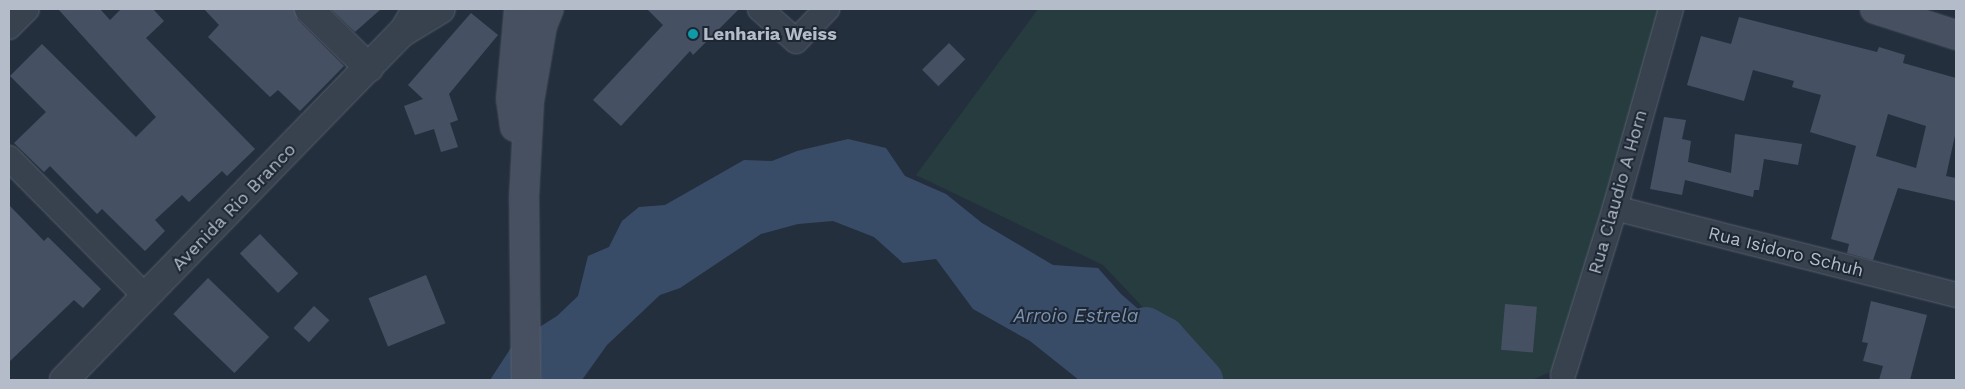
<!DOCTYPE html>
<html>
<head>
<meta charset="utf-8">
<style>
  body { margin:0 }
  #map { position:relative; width:1965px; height:389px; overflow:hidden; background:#242f3e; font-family:"Work Sans",sans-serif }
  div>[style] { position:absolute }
  .green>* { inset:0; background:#263c3f }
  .water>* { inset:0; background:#394c67 }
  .river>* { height:42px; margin:-21px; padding:0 21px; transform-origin:21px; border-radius:21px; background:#394c67 }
  .building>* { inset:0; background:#455162; transform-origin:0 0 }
  .roads { filter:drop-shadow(0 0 1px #565f6c) drop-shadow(0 0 1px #565f6c) }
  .minor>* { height:24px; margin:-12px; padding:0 12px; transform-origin:12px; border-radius:12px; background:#38414e }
  .tertiary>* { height:28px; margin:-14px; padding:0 14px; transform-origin:14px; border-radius:14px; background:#38414e }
  .secondary>* { height:28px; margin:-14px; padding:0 14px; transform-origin:14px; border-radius:14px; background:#465061 }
  .dots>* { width:14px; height:14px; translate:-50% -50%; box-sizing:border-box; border:2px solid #1d2633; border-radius:50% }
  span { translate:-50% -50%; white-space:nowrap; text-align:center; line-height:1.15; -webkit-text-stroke:4px #1d2633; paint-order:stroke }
  .poi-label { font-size:18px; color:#b4bcc9; font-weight:700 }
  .left { translate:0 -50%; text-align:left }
  .street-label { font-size:18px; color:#b4bcc9 }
  .water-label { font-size:19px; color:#7c92b1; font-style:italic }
  .frame { position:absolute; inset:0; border:10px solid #b4bcc9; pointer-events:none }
</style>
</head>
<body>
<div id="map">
  <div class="green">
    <i style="clip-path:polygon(1038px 9px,1662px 9px,1557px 369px,1532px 380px,1212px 380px,1103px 265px,916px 175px)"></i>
  </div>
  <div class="water">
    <i style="clip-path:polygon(848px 139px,886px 148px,905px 176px,946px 194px,982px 223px,1053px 265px,1098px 268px,1121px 294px,1167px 334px,1191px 369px,1203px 380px,1079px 380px,1030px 341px,973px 309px,936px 259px,903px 263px,874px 237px,833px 221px,798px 224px,761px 234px,680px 288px,660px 295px,607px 345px,582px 380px,490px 380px,514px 343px,557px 316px,578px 296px,588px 256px,609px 247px,622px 221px,639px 207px,665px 205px,744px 160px,772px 161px,797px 151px)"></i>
  </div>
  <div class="river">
    <i style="left:1146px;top:328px;width:21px;rotate:29deg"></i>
    <i style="left:1164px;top:338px;width:57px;rotate:47.9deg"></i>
  </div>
  <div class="building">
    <i style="clip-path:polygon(58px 9px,100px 9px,110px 20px,121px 9px,153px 9px,164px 21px,146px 38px,255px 149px,227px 176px,222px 171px,189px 202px,182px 195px,155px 220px,165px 231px,145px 251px,102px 209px,97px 214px,50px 166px,44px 172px,14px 143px,46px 112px,10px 76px,42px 44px,136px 137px,156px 117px)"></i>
    <i style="clip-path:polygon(204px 9px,294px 9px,298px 20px,344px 66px,300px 111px,278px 90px,270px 97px,208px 37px,219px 25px)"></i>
    <i style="clip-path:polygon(331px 9px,381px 9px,355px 32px)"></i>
    <i style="clip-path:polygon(647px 9px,739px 9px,693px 55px,690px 51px,621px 126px,593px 100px,663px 25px)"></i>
    <i style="clip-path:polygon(471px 13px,498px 35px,449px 94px,458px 120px,450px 123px,458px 147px,441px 152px,434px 129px,415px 135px,404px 106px,423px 99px,408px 85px)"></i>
    <i style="clip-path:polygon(evenodd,1739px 17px,1877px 52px,1879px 47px,1905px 55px,1903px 63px,1956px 78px,1956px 131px,1946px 176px,1956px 178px,1956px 201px,1898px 188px,1873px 260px,1847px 253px,1849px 244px,1831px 239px,1856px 146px,1810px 132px,1821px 95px,1792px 87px,1794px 81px,1753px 70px,1744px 101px,1687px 85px,1701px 36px,1731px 44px,1739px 17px,1888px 114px,1926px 126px,1916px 168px,1876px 156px,1888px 114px)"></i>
    <i style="left:949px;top:43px;width:23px;height:38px;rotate:45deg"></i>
    <i style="clip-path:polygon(1664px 117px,1686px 120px,1682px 139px,1691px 141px,1688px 162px,1731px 173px,1735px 134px,1802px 144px,1798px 165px,1764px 159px,1759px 190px,1754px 190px,1753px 197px,1685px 180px,1682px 195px,1650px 189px)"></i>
    <i style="clip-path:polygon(9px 205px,44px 241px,48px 237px,101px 289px,83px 308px,74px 300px,9px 362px)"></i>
    <i style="left:260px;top:234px;width:55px;height:28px;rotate:46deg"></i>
    <i style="left:426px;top:275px;width:52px;height:62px;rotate:68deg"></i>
    <i style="left:208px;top:278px;width:85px;height:50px;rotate:44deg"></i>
    <i style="clip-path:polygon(1871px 301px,1927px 315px,1910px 380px,1879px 380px,1883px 366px,1863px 361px,1868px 343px,1862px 342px)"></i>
    <i style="left:1505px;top:304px;width:32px;height:46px;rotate:5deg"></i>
    <i style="left:314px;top:306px;width:21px;height:30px;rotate:43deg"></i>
  </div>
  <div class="roads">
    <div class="minor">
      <i style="left:760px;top:9px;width:48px;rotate:41.6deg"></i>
      <i style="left:796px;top:41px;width:45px;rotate:-45.9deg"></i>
      <i style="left:9px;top:27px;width:25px;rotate:-45deg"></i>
      <i style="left:9px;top:158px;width:195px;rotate:45.4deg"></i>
      <i style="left:1615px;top:208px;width:352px;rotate:14.3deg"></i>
      <i style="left:1563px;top:375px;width:175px;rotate:-72.7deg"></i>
      <i style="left:1615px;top:208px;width:207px;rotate:-74.3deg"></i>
    </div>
    <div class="tertiary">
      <i style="left:309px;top:9px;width:84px;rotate:44.5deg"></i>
      <i style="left:403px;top:32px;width:44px;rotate:-31.2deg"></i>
      <i style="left:64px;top:380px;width:486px;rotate:-45.8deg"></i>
      <i style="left:403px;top:32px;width:27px;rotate:-59deg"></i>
    </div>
    <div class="secondary">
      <i style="left:1875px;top:9px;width:85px;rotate:17.8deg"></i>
      <i style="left:515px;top:127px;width:28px;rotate:-98deg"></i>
      <i style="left:511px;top:99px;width:90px;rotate:-84.9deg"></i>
      <i style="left:526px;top:380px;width:182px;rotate:-90.6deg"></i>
      <i style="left:524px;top:198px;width:96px;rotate:-87deg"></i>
      <i style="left:529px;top:102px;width:77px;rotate:-80.3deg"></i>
      <i style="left:542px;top:26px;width:18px;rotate:-68deg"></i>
    </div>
  </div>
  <div class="dots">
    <i style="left:693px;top:34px;background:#0f9aa8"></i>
  </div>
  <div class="poi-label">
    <span class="left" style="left:703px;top:34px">Lenharia Weiss</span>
  </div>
  <div class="street-label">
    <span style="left:1618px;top:192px;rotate:-74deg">Rua Claudio A Horn</span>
    <span style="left:234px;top:207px;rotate:-46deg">Avenida Rio Branco</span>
    <span style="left:1786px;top:252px;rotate:14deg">Rua Isidoro Schuh</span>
  </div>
  <div class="water-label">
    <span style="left:1076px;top:316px">Arroio Estrela</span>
  </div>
  <div class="frame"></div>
</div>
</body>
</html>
